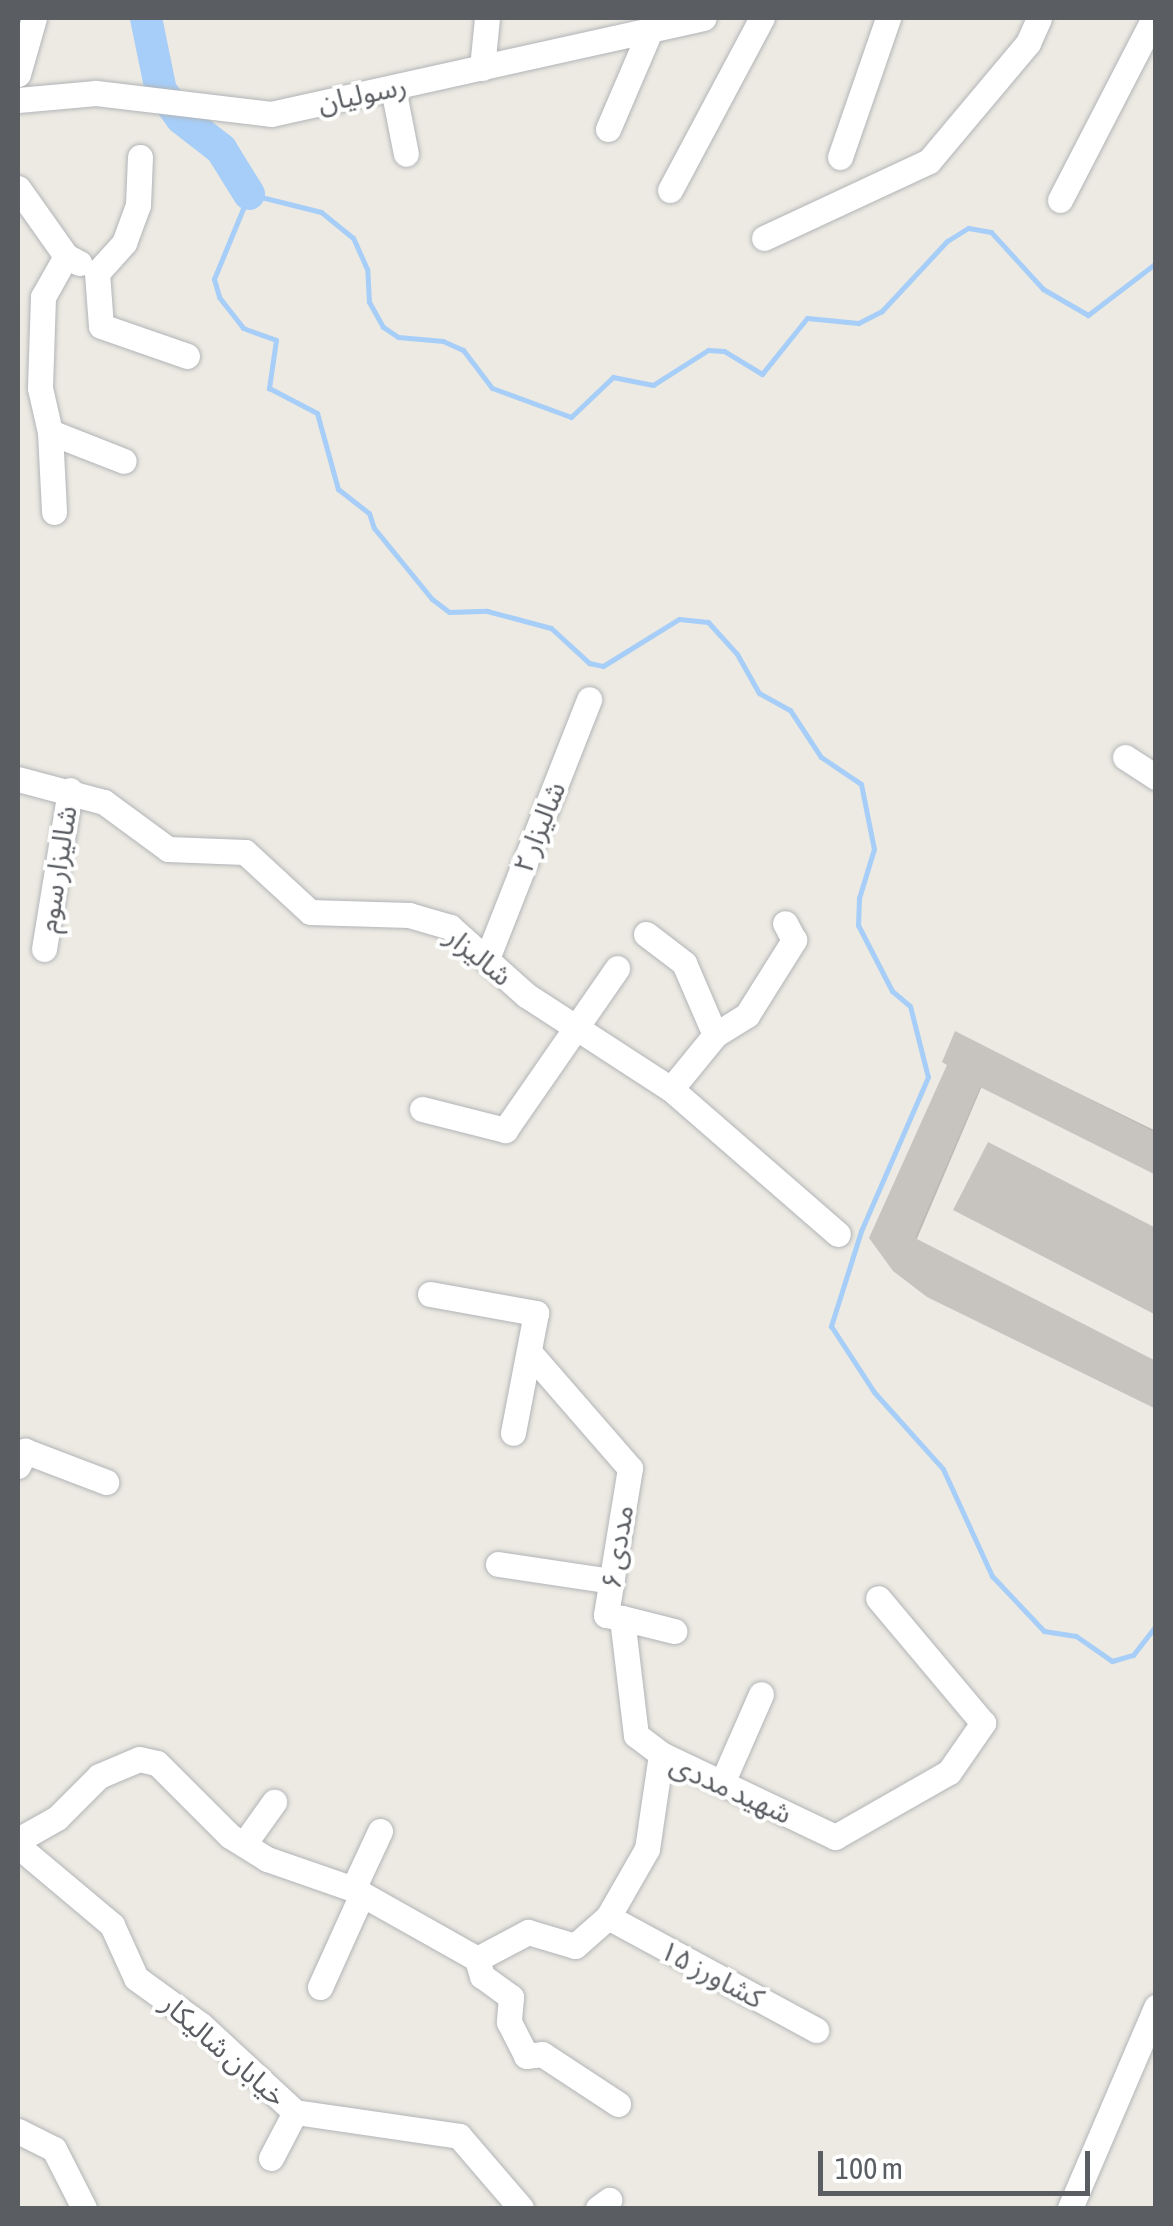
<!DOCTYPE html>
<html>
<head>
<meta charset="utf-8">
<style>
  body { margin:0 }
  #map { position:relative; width:1173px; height:2226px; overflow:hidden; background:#eceae2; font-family:"Asap Condensed","Noto Sans Arabic",sans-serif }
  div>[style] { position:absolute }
  .shadow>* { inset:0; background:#0003 }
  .stream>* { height:5px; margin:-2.5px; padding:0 2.5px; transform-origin:2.5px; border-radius:2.5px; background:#a6cef8 }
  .river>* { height:32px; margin:-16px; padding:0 16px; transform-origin:16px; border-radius:16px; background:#a6cef8 }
  .building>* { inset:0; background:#c7c4bf }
  .roads { filter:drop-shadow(0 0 2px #b2b4b8) drop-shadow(0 0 2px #b2b4b8) }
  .minor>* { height:25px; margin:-12.5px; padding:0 12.5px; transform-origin:12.5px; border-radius:12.5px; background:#fff }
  span { translate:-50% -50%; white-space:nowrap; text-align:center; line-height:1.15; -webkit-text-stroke:8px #fff; paint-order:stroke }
  .street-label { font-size:28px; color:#5a5d62 }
  .frame { position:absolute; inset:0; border:20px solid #5a5d62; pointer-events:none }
  .scale { position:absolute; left:818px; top:2151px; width:272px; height:45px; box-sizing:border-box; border:5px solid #5a5d62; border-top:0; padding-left:12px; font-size:30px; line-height:35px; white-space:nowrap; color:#5a5d62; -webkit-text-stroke:8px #fff; paint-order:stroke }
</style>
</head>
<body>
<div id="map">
  <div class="shadow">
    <i style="clip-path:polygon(957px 1034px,1156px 1131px,1156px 1173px,982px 1086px,916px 1241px,895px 1269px)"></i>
  </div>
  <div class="stream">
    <i style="left:1156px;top:263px;width:86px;rotate:142.6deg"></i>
    <i style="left:1088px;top:315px;width:52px;rotate:-150deg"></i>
    <i style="left:1043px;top:289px;width:77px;rotate:-132.4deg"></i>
    <i style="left:991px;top:232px;width:23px;rotate:-170deg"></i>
    <i style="left:968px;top:228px;width:25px;rotate:148deg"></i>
    <i style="left:947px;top:241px;width:96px;rotate:132.9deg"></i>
    <i style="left:882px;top:311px;width:27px;rotate:153deg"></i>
    <i style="left:858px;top:323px;width:51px;rotate:-174.4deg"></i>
    <i style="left:807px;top:318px;width:72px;rotate:128.8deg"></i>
    <i style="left:762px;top:374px;width:44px;rotate:-148.8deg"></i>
    <i style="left:724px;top:351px;width:16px;rotate:-176deg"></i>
    <i style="left:708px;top:350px;width:65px;rotate:147.5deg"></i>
    <i style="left:653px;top:385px;width:41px;rotate:-168.7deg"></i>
    <i style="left:613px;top:377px;width:58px;rotate:136.4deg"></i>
    <i style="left:571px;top:417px;width:84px;rotate:-159.8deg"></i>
    <i style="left:492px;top:388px;width:48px;rotate:-127.3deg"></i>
    <i style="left:463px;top:350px;width:22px;rotate:-156deg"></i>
    <i style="left:443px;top:341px;width:45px;rotate:-174.9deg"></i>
    <i style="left:398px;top:337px;width:18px;rotate:-146deg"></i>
    <i style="left:383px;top:327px;width:29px;rotate:-119deg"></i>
    <i style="left:369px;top:302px;width:33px;rotate:-93deg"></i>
    <i style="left:367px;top:269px;width:34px;rotate:-114deg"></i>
    <i style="left:353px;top:238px;width:41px;rotate:-140.9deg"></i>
    <i style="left:321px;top:212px;width:74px;rotate:-166deg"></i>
    <i style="left:249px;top:194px;width:92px;rotate:112.4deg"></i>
    <i style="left:214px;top:279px;width:19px;rotate:74deg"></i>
    <i style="left:219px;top:297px;width:39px;rotate:52deg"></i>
    <i style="left:243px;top:328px;width:35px;rotate:20deg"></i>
    <i style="left:276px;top:340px;width:49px;rotate:98.3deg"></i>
    <i style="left:269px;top:388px;width:54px;rotate:27.5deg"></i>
    <i style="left:317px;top:413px;width:79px;rotate:74.6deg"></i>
    <i style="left:338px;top:489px;width:39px;rotate:38deg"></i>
    <i style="left:369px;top:513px;width:16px;rotate:72deg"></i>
    <i style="left:374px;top:528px;width:92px;rotate:50.8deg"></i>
    <i style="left:432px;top:599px;width:21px;rotate:37deg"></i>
    <i style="left:449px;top:612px;width:38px;rotate:-2deg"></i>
    <i style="left:487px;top:611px;width:66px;rotate:14.9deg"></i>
    <i style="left:551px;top:628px;width:52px;rotate:42.6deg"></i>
    <i style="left:589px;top:663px;width:14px;rotate:12deg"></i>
    <i style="left:603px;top:666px;width:89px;rotate:-31.7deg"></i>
    <i style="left:679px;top:619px;width:29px;rotate:6deg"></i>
    <i style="left:708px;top:622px;width:43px;rotate:47.8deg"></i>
    <i style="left:737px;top:654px;width:45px;rotate:60.6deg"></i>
    <i style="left:759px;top:693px;width:35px;rotate:29deg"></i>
    <i style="left:790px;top:710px;width:56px;rotate:56.6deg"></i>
    <i style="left:821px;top:757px;width:48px;rotate:34deg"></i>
    <i style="left:861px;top:784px;width:66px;rotate:78.7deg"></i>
    <i style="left:874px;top:849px;width:51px;rotate:107deg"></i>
    <i style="left:859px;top:898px;width:27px;rotate:92deg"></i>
    <i style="left:858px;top:925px;width:74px;rotate:62.7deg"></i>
    <i style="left:892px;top:991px;width:23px;rotate:40deg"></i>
    <i style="left:910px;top:1006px;width:73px;rotate:75.8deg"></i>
    <i style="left:928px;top:1077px;width:168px;rotate:113.5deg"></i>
    <i style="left:861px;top:1231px;width:100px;rotate:107.5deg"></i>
    <i style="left:831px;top:1326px;width:79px;rotate:56.9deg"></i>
    <i style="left:874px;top:1392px;width:103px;rotate:48.1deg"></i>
    <i style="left:943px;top:1469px;width:118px;rotate:65.4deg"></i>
    <i style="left:992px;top:1576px;width:76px;rotate:46.6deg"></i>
    <i style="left:1044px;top:1631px;width:32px;rotate:9deg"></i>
    <i style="left:1076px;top:1636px;width:44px;rotate:34.8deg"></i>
    <i style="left:1112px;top:1661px;width:22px;rotate:-16deg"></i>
    <i style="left:1133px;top:1655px;width:37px;rotate:-52deg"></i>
  </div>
  <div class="river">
    <i style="left:146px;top:18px;width:75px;rotate:78.4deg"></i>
    <i style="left:161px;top:91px;width:34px;rotate:53deg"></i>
    <i style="left:181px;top:118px;width:51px;rotate:37.8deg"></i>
    <i style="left:221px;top:149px;width:53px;rotate:58.1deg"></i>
  </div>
  <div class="building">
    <i style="clip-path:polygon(955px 1031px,1156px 1133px,1156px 1175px,980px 1087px,915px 1238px,1156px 1361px,1156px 1409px,927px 1297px,893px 1271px,869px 1238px,947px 1065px,942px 1062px)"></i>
    <i style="clip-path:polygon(988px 1142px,1156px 1228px,1156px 1315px,953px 1210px)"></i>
  </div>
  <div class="roads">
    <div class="minor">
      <i style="left:482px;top:68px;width:50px;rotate:-84.3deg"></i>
      <i style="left:18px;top:74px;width:58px;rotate:-74.1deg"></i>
      <i style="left:393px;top:88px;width:67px;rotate:78.9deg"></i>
      <i style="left:18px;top:100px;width:78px;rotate:-5.1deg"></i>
      <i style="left:96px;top:93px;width:176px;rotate:6.8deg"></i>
      <i style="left:271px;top:114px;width:443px;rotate:-12.5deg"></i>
      <i style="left:608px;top:129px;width:107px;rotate:-66.8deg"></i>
      <i style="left:140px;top:157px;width:48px;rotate:92.4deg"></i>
      <i style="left:138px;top:205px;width:40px;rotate:110.2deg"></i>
      <i style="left:124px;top:243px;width:40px;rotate:132deg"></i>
      <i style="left:97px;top:273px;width:53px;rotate:85.7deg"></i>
      <i style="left:101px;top:326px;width:91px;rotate:19.2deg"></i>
      <i style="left:840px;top:157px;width:147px;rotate:-70.9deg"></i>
      <i style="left:18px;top:188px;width:83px;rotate:54.8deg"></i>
      <i style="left:66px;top:256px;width:15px;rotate:28deg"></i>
      <i style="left:670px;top:190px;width:195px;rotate:-61.9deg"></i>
      <i style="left:1060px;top:200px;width:205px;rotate:-62.7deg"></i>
      <i style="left:764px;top:238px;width:182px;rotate:-25deg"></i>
      <i style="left:929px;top:161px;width:154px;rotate:-50deg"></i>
      <i style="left:1028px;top:43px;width:27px;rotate:-66deg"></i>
      <i style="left:66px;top:256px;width:47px;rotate:119.3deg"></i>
      <i style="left:43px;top:297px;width:91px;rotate:91.9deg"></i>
      <i style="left:40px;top:388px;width:45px;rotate:77.2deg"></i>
      <i style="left:50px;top:432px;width:79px;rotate:21.4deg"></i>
      <i style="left:50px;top:432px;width:80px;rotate:87.1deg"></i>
      <i style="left:1125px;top:757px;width:37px;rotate:33deg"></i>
      <i style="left:18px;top:779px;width:89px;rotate:15deg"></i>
      <i style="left:104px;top:802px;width:79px;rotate:36.3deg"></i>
      <i style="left:168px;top:849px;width:77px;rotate:2.2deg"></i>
      <i style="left:245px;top:852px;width:88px;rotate:42.7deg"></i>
      <i style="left:310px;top:912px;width:99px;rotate:1.7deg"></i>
      <i style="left:409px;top:915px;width:43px;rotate:16.3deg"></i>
      <i style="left:450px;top:927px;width:102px;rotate:41.8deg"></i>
      <i style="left:526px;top:995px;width:173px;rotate:33deg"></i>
      <i style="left:671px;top:1089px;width:221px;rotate:41deg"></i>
      <i style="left:646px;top:934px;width:48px;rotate:37.3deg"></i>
      <i style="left:684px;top:963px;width:78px;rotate:66.7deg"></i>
      <i style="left:44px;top:949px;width:161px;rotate:-80.7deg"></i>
      <i style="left:488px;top:956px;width:276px;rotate:-68.5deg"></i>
      <i style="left:671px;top:1089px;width:70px;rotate:-50.8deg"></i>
      <i style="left:715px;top:1035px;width:38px;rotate:-32deg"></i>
      <i style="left:747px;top:1015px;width:89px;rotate:-57.9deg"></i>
      <i style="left:794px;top:940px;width:19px;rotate:-118deg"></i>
      <i style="left:422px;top:1109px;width:86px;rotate:14.2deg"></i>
      <i style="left:505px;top:1130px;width:197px;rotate:-55.3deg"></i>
      <i style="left:430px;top:1294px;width:108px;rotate:10.2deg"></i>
      <i style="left:536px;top:1313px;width:122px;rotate:100.9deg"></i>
      <i style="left:529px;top:1352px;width:154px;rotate:49deg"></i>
      <i style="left:630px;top:1468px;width:149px;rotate:99.3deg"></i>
      <i style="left:606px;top:1615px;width:16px;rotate:11deg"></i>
      <i style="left:622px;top:1618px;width:118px;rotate:83.2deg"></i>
      <i style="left:636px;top:1735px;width:31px;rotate:37deg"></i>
      <i style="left:18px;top:1466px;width:17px;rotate:-65deg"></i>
      <i style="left:25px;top:1451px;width:87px;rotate:20.9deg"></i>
      <i style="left:498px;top:1564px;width:115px;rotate:8.5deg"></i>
      <i style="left:622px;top:1618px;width:54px;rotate:14deg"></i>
      <i style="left:722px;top:1783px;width:97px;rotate:-66.3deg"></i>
      <i style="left:18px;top:1840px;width:45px;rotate:-29.4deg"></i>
      <i style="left:57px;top:1818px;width:59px;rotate:-45deg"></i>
      <i style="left:99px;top:1776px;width:43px;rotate:-23deg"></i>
      <i style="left:139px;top:1759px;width:18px;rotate:13deg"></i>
      <i style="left:157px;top:1763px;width:103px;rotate:45deg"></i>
      <i style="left:230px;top:1836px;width:44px;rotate:31.9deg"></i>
      <i style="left:267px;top:1859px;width:91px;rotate:19.2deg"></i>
      <i style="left:353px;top:1889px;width:142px;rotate:29.4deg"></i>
      <i style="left:477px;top:1959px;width:58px;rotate:-27.9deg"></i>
      <i style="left:528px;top:1932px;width:49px;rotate:16.6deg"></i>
      <i style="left:575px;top:1946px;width:44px;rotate:-41.3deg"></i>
      <i style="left:608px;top:1917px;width:78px;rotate:-60.2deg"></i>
      <i style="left:647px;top:1849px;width:96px;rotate:-81.6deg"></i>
      <i style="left:661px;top:1754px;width:193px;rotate:25.5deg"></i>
      <i style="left:835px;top:1837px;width:131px;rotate:-29.7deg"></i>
      <i style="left:949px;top:1772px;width:60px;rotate:-55.2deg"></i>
      <i style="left:983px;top:1723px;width:163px;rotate:-130deg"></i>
      <i style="left:244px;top:1844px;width:52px;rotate:-54.5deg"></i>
      <i style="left:18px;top:1846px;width:123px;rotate:40deg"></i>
      <i style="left:112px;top:1925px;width:58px;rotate:65.6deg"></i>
      <i style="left:136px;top:1978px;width:80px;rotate:35.9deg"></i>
      <i style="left:201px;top:2025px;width:128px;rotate:42.8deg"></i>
      <i style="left:295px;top:2112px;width:166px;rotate:8.3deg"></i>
      <i style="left:459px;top:2136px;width:95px;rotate:49.3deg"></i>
      <i style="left:353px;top:1889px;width:64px;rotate:-65deg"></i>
      <i style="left:608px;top:1917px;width:237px;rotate:28.5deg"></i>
      <i style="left:477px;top:1959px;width:18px;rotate:74deg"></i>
      <i style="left:482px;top:1976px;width:36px;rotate:36deg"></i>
      <i style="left:511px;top:1997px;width:25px;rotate:95deg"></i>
      <i style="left:509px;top:2022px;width:38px;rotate:63deg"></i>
      <i style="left:526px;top:2056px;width:16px;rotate:-7deg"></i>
      <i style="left:542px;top:2054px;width:91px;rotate:33.3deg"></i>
      <i style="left:320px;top:1987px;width:102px;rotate:-65.7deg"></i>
      <i style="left:18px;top:2131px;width:40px;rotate:26.6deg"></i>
      <i style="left:54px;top:2149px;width:66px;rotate:63deg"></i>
      <i style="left:271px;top:2158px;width:52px;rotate:-62.4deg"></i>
      <i style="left:598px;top:2208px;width:14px;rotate:-36deg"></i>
      <i style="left:1070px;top:2208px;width:219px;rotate:-66.8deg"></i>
    </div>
  </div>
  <div class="street-label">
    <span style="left:362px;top:94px;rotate:-12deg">رسولیان</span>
    <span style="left:539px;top:827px;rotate:-68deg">شالیزار ۲</span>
    <span style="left:57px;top:869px;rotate:-81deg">شالیزار سوم</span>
    <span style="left:479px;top:956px;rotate:39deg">شالیزار</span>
    <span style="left:617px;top:1547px;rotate:-81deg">مددی ۶</span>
    <span style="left:731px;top:1789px;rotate:24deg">شهید مددی</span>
    <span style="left:712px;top:1974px;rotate:28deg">کشاورز ۱۵</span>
    <span style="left:224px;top:2050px;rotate:41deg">خیابان شالیکار</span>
  </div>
  <div class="frame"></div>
  <div class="scale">100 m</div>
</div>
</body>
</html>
